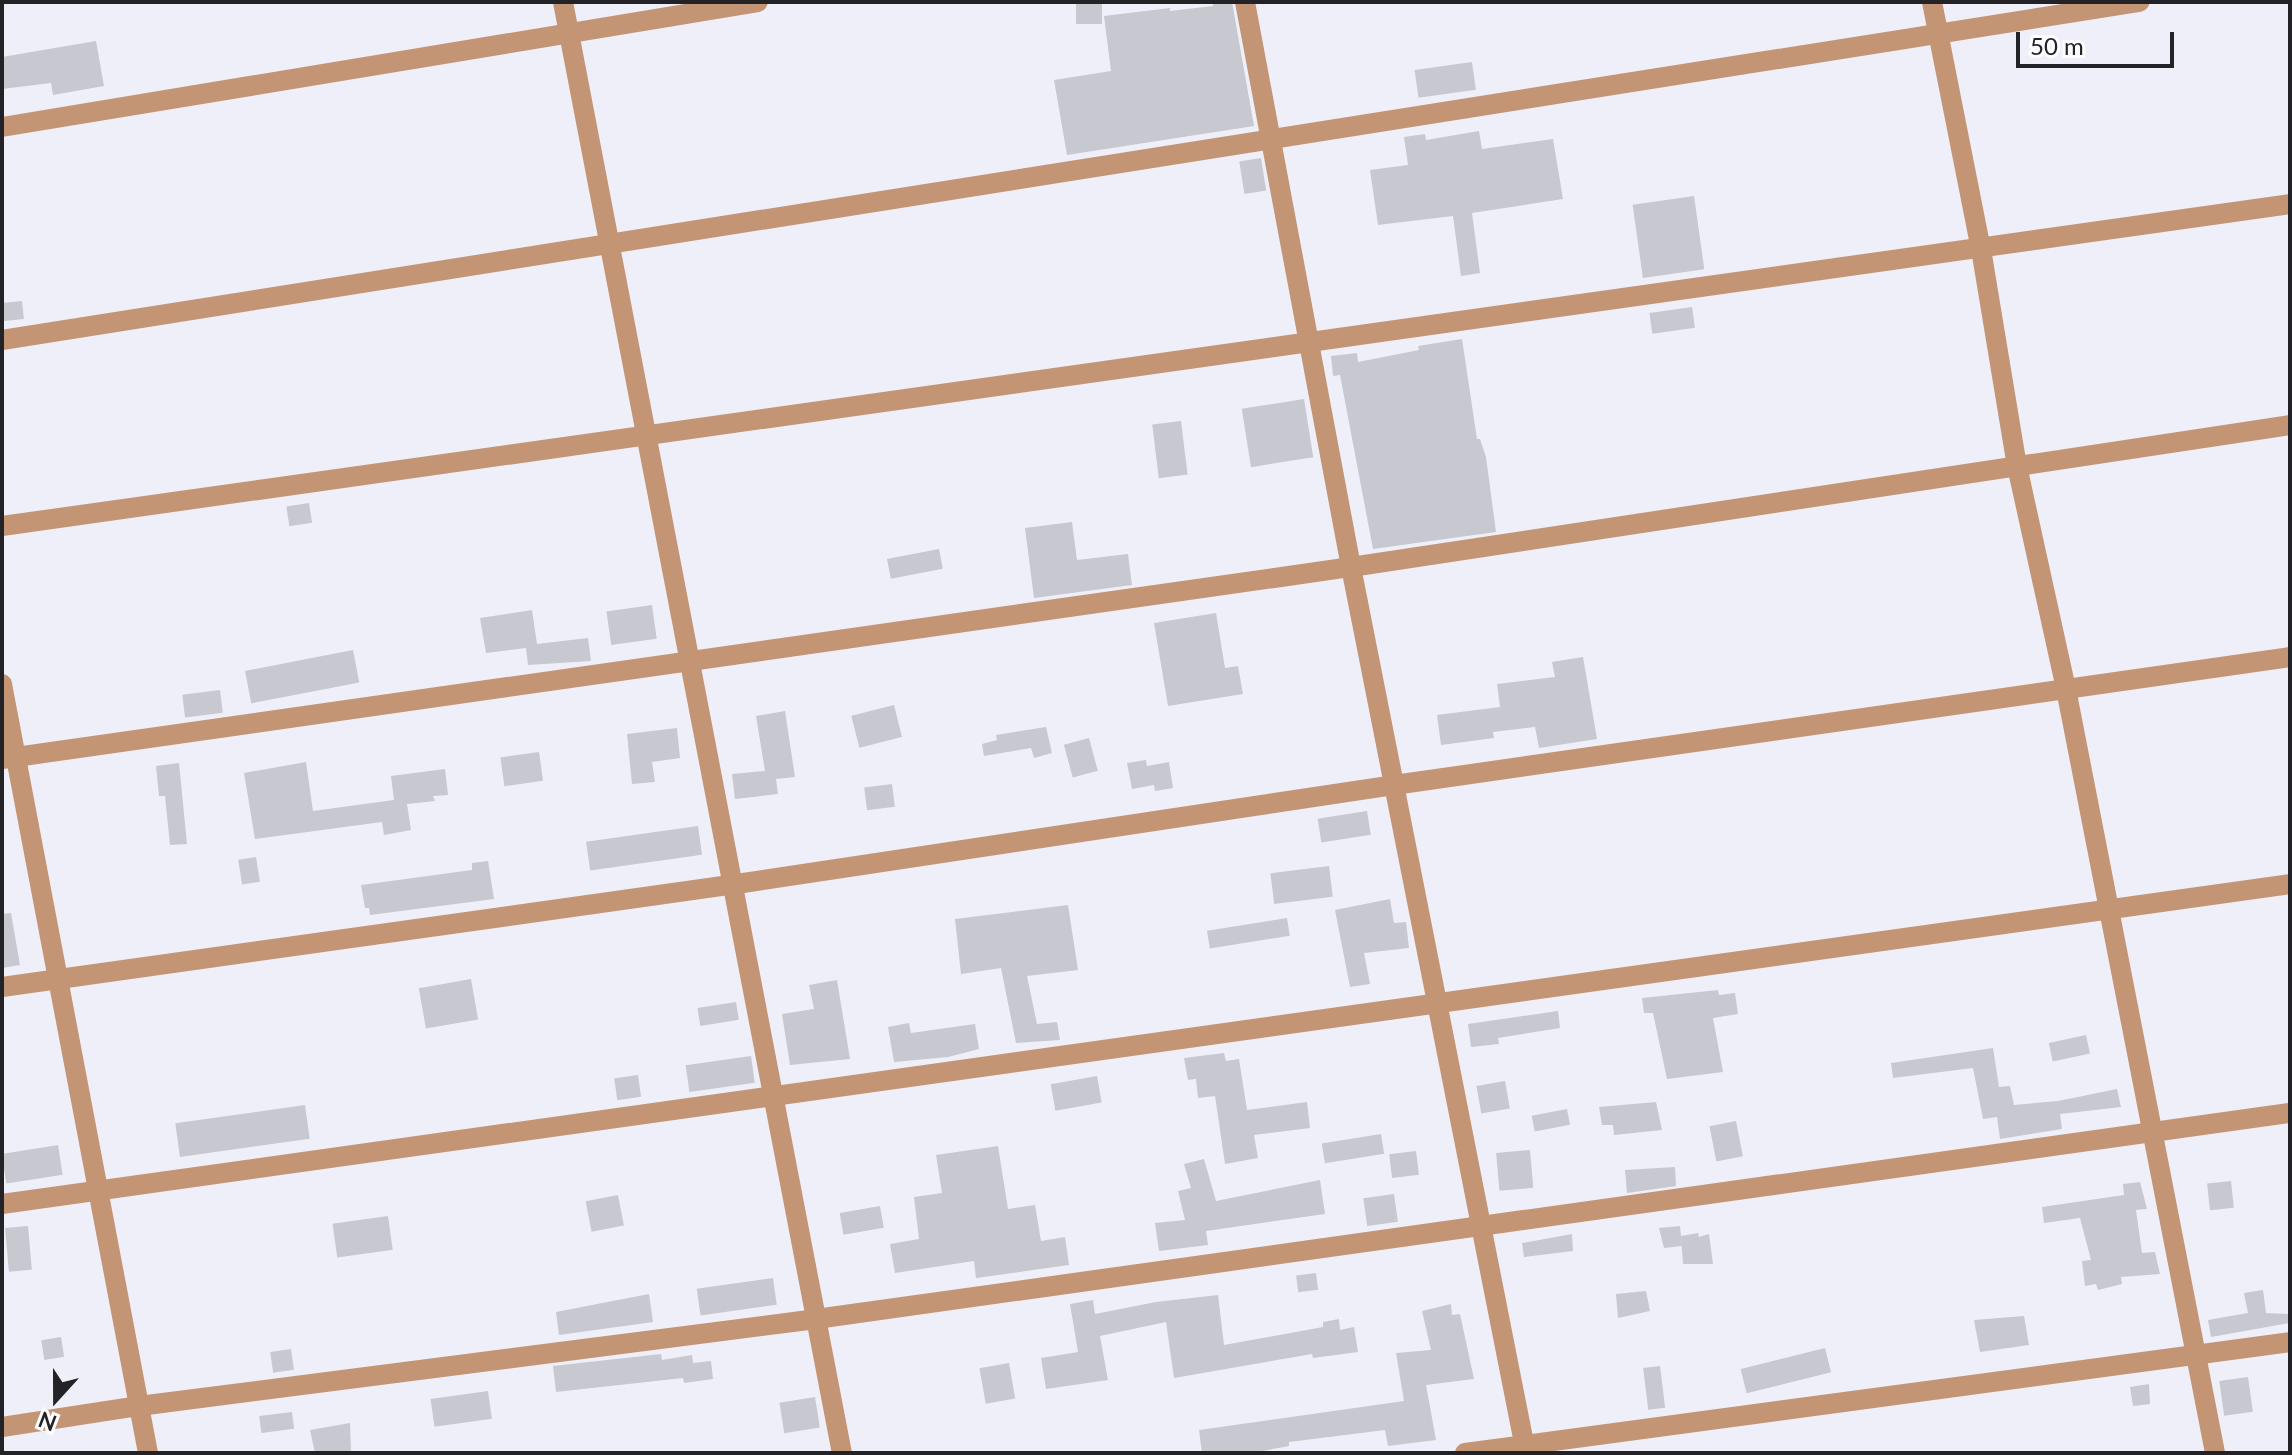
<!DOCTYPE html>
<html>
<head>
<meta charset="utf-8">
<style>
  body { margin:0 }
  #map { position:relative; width:2292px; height:1455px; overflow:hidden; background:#efeff9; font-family:Lato,sans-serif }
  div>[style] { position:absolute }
  .building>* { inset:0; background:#c8c8d1; transform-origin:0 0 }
  .minor>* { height:20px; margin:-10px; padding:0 10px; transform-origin:10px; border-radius:10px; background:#c39574 }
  span { translate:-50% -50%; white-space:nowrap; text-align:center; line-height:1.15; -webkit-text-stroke:8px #fdfdff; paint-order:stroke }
  .frame { position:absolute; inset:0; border:4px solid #232327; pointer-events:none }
  .north { position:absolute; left:16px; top:1359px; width:80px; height:80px; -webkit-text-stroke:6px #fdfdff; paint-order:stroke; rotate:201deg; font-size:22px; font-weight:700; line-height:32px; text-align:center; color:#232327 }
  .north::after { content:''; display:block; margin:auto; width:28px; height:36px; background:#232327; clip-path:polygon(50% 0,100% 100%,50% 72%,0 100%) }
  .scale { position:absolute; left:2016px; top:32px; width:158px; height:36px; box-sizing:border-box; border:4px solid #232327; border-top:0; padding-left:10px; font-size:24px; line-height:28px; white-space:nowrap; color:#232327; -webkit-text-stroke:6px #fdfdff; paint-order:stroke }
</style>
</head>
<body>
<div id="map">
  <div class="building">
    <i style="left:1076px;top:2px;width:26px;height:22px"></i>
    <i style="clip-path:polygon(1213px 2px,1232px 2px,1254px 126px,1067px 155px,1054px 80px,1111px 71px,1104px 16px,1170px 8px,1170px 11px,1213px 6px)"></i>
    <i style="clip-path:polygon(96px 41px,104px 86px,53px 95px,51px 83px,2px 89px,2px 57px)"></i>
    <i style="left:1472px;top:62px;width:28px;height:58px;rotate:82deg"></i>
    <i style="clip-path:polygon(1479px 131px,1482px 149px,1553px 139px,1563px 199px,1472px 213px,1480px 273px,1461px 276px,1453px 216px,1378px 225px,1370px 170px,1408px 165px,1404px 137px,1425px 134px,1426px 140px)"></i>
    <i style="left:1261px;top:158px;width:33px;height:22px;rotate:81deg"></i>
    <i style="left:1694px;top:196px;width:74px;height:62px;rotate:82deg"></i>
    <i style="left:22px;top:301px;width:18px;height:20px;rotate:84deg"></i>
    <i style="left:1692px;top:307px;width:21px;height:43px;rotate:82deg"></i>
    <i style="clip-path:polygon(1462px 339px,1477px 439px,1480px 439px,1486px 457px,1496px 532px,1373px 549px,1340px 375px,1333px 376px,1331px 356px,1357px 353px,1358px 362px,1419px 350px,1418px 346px)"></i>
    <i style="left:1304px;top:399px;width:59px;height:63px;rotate:81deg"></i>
    <i style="left:1181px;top:421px;width:54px;height:29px;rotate:83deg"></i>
    <i style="left:309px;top:503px;width:20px;height:23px;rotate:81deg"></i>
    <i style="clip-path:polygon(1072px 522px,1077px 560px,1128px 554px,1132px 585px,1034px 598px,1025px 528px)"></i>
    <i style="left:939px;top:549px;width:20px;height:53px;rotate:79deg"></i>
    <i style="left:652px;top:605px;width:34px;height:46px;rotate:82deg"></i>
    <i style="clip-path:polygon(532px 610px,537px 644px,588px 638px,591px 661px,528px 665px,526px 648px,486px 653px,480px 618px)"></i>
    <i style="clip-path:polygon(1216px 613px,1225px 668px,1238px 666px,1243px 694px,1168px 706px,1154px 623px)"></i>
    <i style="left:353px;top:650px;width:33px;height:110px;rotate:79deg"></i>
    <i style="clip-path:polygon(1583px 657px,1597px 739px,1539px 748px,1535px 727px,1493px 732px,1494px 738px,1441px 745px,1437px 715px,1500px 707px,1497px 684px,1555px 677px,1552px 662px)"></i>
    <i style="left:220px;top:690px;width:23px;height:38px;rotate:83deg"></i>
    <i style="left:894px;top:705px;width:33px;height:44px;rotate:76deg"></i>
    <i style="clip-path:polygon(785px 711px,795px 777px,776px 779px,778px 794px,735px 799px,732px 774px,765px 771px,756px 716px)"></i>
    <i style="clip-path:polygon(1046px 727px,1052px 753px,1034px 758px,1031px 748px,984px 756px,982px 744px,997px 740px,996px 735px)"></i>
    <i style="clip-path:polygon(677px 728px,680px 758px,652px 762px,655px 782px,632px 784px,627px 734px)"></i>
    <i style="left:1089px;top:738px;width:34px;height:26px;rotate:75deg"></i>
    <i style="left:539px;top:752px;width:29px;height:39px;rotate:82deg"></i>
    <i style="clip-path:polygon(1146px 760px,1147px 766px,1169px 762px,1173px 788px,1155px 791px,1154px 785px,1132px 789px,1127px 763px)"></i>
    <i style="clip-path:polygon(306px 762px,313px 811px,394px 800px,391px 776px,445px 769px,448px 795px,433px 796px,435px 801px,407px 804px,411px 830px,384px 835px,382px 822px,255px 839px,244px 773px)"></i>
    <i style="clip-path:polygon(179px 763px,187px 844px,170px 845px,165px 796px,159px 796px,156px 766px)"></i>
    <i style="left:892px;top:784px;width:23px;height:28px;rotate:83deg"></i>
    <i style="left:1367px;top:811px;width:24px;height:50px;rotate:81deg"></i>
    <i style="left:698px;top:826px;width:29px;height:113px;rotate:82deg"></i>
    <i style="left:256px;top:857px;width:25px;height:18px;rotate:81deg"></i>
    <i style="clip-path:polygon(488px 861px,494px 899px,370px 915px,369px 908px,365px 908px,361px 885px,472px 870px,472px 863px)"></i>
    <i style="left:1329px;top:866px;width:31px;height:59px;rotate:83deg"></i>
    <i style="clip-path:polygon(1390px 899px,1394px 923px,1406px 922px,1409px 948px,1364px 953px,1370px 984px,1350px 987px,1335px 910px)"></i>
    <i style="clip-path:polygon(1068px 905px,1078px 970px,1027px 976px,1037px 1024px,1057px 1022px,1060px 1040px,1016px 1043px,1001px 968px,961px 974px,955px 919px)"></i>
    <i style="clip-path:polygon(11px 913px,20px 965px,2px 968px,2px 914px)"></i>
    <i style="left:1287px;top:918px;width:18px;height:81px;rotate:81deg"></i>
    <i style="left:471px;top:979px;width:41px;height:53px;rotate:80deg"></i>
    <i style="clip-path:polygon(837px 980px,850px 1059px,790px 1065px,782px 1014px,814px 1009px,809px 985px)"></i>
    <i style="clip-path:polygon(1718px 990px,1719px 995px,1735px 993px,1738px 1014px,1713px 1018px,1723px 1072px,1667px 1079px,1653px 1013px,1644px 1013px,1642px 998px)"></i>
    <i style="left:736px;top:1002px;width:18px;height:39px;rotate:81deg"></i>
    <i style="clip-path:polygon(1558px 1011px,1560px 1028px,1498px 1038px,1499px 1044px,1471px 1047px,1468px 1024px)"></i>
    <i style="clip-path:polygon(909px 1023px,911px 1033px,975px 1024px,979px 1049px,948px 1057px,894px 1062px,888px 1027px)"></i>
    <i style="left:2086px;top:1035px;width:19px;height:38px;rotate:78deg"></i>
    <i style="clip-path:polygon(1993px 1048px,1999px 1087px,2010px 1086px,2014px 1105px,2058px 1101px,2117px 1089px,2121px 1107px,2060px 1114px,2062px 1129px,2000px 1139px,1997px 1117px,1983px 1119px,1973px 1068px,1893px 1078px,1891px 1063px)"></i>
    <i style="clip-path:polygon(1224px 1053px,1226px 1061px,1239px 1059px,1247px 1110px,1307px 1102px,1310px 1128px,1254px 1135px,1258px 1158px,1225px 1164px,1215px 1096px,1198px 1098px,1196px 1079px,1188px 1080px,1184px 1058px)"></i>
    <i style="left:751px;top:1056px;width:27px;height:66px;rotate:82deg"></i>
    <i style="left:638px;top:1075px;width:22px;height:24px;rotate:82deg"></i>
    <i style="left:1097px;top:1076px;width:27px;height:47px;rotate:80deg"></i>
    <i style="left:1505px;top:1081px;width:28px;height:29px;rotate:80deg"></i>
    <i style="clip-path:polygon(1656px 1102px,1662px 1130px,1614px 1135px,1613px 1125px,1602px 1125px,1599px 1107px)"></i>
    <i style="left:305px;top:1105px;width:34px;height:131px;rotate:82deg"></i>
    <i style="left:1567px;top:1109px;width:16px;height:36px;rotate:79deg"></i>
    <i style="left:1736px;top:1121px;width:36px;height:27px;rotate:79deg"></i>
    <i style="left:1381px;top:1134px;width:20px;height:60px;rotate:81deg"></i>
    <i style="left:58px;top:1145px;width:30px;height:57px;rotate:81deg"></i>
    <i style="clip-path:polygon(998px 1146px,1008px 1209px,1035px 1205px,1041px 1241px,1065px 1237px,1069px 1265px,976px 1278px,974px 1261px,895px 1273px,890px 1244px,919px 1239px,914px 1197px,942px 1193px,936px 1155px)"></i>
    <i style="left:1530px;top:1150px;width:38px;height:34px;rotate:85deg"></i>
    <i style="left:1416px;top:1151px;width:24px;height:27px;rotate:83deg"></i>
    <i style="clip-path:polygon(1204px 1159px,1216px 1201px,1320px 1180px,1325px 1214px,1206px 1231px,1208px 1245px,1159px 1251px,1155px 1223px,1185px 1220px,1178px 1191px,1191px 1188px,1184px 1164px)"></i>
    <i style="clip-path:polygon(1675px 1167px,1676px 1186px,1627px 1193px,1625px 1170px)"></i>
    <i style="left:2231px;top:1181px;width:27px;height:24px;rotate:84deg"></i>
    <i style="clip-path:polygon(2140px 1182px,2147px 1209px,2136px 1210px,2142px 1253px,2155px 1252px,2160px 1274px,2121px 1277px,2122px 1284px,2098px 1290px,2096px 1284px,2085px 1286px,2082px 1261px,2091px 1260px,2080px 1218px,2044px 1223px,2042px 1207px,2124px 1195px,2123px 1184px)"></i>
    <i style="left:1394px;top:1194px;width:28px;height:31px;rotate:82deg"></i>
    <i style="left:618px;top:1195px;width:31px;height:33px;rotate:79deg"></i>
    <i style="left:880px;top:1206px;width:22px;height:41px;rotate:80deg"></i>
    <i style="left:388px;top:1216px;width:34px;height:56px;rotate:82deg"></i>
    <i style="left:28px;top:1226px;width:44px;height:23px;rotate:85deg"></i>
    <i style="clip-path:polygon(1680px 1226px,1682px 1246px,1664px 1248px,1659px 1228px)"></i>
    <i style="clip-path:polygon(1698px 1233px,1699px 1237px,1709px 1234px,1713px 1264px,1683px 1264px,1681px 1236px)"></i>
    <i style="clip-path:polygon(1572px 1234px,1573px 1251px,1524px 1257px,1522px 1243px)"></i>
    <i style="left:1316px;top:1273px;width:17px;height:20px;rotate:83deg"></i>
    <i style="left:773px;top:1278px;width:27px;height:77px;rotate:82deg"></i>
    <i style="clip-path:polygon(2263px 1290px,2266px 1313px,2290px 1314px,2290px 1323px,2211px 1337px,2208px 1320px,2248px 1313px,2244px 1293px)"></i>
    <i style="clip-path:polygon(1646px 1291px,1650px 1311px,1618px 1318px,1616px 1294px)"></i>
    <i style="clip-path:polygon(649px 1294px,653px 1322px,559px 1335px,556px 1312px)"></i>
    <i style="clip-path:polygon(1218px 1295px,1224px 1345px,1323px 1327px,1323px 1322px,1339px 1319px,1340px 1330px,1354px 1327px,1358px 1352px,1313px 1358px,1312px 1354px,1174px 1378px,1166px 1322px,1100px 1336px,1108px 1380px,1046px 1389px,1041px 1358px,1078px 1352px,1070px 1304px,1093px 1300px,1095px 1314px,1156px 1302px)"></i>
    <i style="clip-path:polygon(1451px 1304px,1452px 1315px,1460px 1314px,1474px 1379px,1426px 1385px,1436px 1440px,1388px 1446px,1385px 1430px,1289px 1442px,1289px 1446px,1252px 1453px,1202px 1453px,1199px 1430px,1404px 1401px,1396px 1353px,1431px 1350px,1422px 1311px)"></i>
    <i style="clip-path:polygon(2024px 1316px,2029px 1345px,1980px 1352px,1974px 1320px)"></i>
    <i style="left:61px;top:1337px;width:20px;height:20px;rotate:81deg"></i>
    <i style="left:1825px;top:1348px;width:25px;height:87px;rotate:76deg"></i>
    <i style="left:291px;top:1349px;width:21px;height:21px;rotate:82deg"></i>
    <i style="clip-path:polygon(661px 1354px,662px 1360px,692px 1355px,693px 1363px,711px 1361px,713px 1379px,684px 1383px,683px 1378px,556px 1392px,553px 1366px)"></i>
    <i style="left:1009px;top:1363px;width:36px;height:30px;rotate:80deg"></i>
    <i style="left:1660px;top:1366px;width:42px;height:17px;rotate:83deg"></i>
    <i style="left:2248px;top:1377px;width:35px;height:29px;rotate:82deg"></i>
    <i style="clip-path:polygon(2149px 1384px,2150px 1404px,2133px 1406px,2130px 1387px)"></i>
    <i style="left:488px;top:1391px;width:28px;height:58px;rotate:82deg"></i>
    <i style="left:815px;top:1397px;width:31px;height:36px;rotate:81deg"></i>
    <i style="left:292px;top:1412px;width:17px;height:33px;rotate:83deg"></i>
    <i style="clip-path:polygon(350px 1423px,351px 1453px,315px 1453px,310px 1430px)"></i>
  </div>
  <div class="minor">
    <i style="left:563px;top:2px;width:1478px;rotate:79.12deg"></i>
    <i style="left:1245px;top:2px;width:575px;rotate:79.37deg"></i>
    <i style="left:1351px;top:567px;width:903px;rotate:78.83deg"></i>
    <i style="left:1932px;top:2px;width:252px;rotate:78.8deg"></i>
    <i style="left:1981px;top:249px;width:220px;rotate:80.6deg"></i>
    <i style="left:2017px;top:466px;width:228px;rotate:77.6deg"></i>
    <i style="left:2066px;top:689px;width:778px;rotate:78.96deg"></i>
    <i style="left:2px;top:127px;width:766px;rotate:-9.39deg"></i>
    <i style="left:2px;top:340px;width:2164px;rotate:-8.99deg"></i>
    <i style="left:2px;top:526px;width:2311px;rotate:-8.01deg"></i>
    <i style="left:2px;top:684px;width:783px;rotate:79.25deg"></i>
    <i style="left:2px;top:759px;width:1363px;rotate:-8.1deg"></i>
    <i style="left:1351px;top:567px;width:950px;rotate:-8.6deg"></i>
    <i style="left:2px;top:987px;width:735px;rotate:-7.98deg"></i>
    <i style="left:730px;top:885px;width:671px;rotate:-8.56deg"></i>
    <i style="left:1394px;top:785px;width:905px;rotate:-8.13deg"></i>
    <i style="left:2px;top:1204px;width:2310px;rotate:-7.96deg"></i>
    <i style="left:2px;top:1427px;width:139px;rotate:-8.7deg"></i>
    <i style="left:139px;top:1406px;width:683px;rotate:-7.32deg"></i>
    <i style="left:816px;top:1319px;width:1488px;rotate:-7.96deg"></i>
    <i style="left:1465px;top:1453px;width:832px;rotate:-7.66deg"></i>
  </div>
  <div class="frame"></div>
  <div class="north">N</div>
  <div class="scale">50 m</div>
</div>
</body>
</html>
